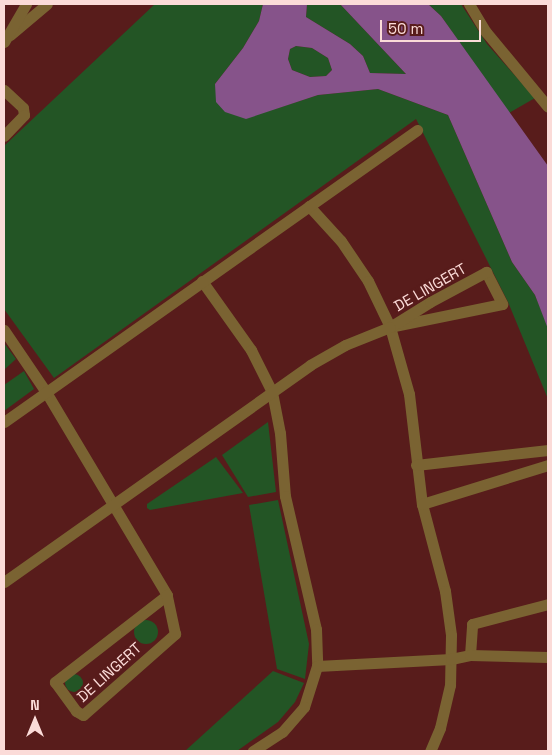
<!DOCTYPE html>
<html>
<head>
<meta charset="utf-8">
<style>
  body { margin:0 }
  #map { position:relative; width:552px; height:755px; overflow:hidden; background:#581c1b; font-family:"Space Grotesk",sans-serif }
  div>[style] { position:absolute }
  .green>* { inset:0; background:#235525 }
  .round { border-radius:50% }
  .water>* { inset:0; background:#86538a }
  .street>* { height:11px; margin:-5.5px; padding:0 5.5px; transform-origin:5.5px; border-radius:5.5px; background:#7a6332 }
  span { translate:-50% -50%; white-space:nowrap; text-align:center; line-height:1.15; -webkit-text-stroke:5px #581c1b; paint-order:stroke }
  .street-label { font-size:15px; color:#fbdbd8 }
  .frame { position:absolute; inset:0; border:5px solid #fbdbd8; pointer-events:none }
  .north { position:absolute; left:10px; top:695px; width:50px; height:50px; -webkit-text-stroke:4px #581c1b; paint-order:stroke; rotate:0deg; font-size:14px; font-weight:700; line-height:20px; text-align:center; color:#fbdbd8 }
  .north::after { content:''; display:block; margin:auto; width:18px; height:22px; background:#fbdbd8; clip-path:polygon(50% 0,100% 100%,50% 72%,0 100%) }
  .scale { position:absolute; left:380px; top:20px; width:101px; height:22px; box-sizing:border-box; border:2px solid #fbdbd8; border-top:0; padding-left:6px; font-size:15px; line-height:18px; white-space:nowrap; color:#fbdbd8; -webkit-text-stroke:4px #581c1b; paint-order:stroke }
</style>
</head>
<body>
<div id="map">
  <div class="green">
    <i style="clip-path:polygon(155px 4px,263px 4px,259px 21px,243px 48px,215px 84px,275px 109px,318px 95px,378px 89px,448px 115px,512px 262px,535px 295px,548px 327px,548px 399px,508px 302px,416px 119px,54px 378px,4px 309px,4px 146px)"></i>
    <i style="clip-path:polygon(307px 4px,340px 4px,406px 74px,370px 73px,363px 56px,350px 44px,306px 17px)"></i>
    <i style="clip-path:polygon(428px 4px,461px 4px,487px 44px,535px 98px,509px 113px,441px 16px)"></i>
    <i style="clip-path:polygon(296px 46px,312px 48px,328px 58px,332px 70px,326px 76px,310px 77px,292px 70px,288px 59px,290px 49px)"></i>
    <i style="clip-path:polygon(4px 343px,16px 359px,5px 369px,4px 368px)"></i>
    <i style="clip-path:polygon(24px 371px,34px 389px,4px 411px,4px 385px)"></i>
    <i style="clip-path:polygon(268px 422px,276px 492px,248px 497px,222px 455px)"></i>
    <i style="clip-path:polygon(216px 457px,243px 493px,150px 510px,147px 508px,147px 504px)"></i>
    <i style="clip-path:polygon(278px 500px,309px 644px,305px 679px,277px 669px,249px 505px)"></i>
    <i class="round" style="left:134px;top:620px;width:24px;height:24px"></i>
    <i style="clip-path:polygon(273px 671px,304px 683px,295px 702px,278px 722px,237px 751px,185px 751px)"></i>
    <i class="round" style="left:65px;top:674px;width:18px;height:18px"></i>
  </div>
  <div class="water">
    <i style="clip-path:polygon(evenodd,263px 4px,307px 4px,306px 17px,350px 44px,363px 56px,370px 73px,406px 74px,340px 4px,428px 4px,441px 16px,548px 166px,548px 329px,535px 295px,512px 262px,448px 115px,378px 89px,318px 95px,246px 119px,225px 112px,216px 102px,215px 84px,243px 48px,259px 21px,263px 4px,296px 46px,312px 48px,328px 58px,332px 70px,326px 76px,310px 77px,292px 70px,288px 59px,290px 49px,296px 46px)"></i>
  </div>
  <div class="street">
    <i style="left:469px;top:4px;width:33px;rotate:59deg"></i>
    <i style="left:486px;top:32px;width:97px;rotate:50.4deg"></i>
    <i style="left:10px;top:35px;width:48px;rotate:-40deg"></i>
    <i style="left:4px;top:42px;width:44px;rotate:-59.9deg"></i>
    <i style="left:4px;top:90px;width:26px;rotate:43deg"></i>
    <i style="left:23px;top:108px;width:7px;rotate:82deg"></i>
    <i style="left:24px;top:115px;width:29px;rotate:134deg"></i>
    <i style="left:309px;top:206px;width:47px;rotate:47.6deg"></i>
    <i style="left:341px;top:241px;width:48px;rotate:56deg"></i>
    <i style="left:368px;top:281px;width:51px;rotate:64.4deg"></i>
    <i style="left:390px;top:327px;width:70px;rotate:74.2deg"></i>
    <i style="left:409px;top:394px;width:111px;rotate:83.3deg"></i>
    <i style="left:422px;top:504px;width:90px;rotate:75.2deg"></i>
    <i style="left:445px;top:591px;width:44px;rotate:82.2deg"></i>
    <i style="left:451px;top:635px;width:50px;rotate:91.1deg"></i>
    <i style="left:450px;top:685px;width:44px;rotate:103.1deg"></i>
    <i style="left:440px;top:728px;width:25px;rotate:113deg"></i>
    <i style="left:486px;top:272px;width:36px;rotate:63deg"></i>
    <i style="left:502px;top:304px;width:114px;rotate:168.4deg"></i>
    <i style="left:390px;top:327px;width:47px;rotate:-32deg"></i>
    <i style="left:430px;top:302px;width:64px;rotate:-28.2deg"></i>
    <i style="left:202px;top:281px;width:85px;rotate:54.6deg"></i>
    <i style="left:251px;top:350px;width:47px;rotate:63.4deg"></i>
    <i style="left:272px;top:392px;width:42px;rotate:79deg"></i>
    <i style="left:280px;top:433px;width:63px;rotate:85.5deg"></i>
    <i style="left:285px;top:496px;width:137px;rotate:76.9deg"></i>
    <i style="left:316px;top:629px;width:37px;rotate:88deg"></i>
    <i style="left:317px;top:666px;width:43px;rotate:107.6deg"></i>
    <i style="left:304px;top:707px;width:33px;rotate:131deg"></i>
    <i style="left:282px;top:732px;width:35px;rotate:147deg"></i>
    <i style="left:4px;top:330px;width:75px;rotate:55.9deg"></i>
    <i style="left:46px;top:392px;width:236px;rotate:59.2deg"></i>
    <i style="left:167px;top:595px;width:142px;rotate:142.2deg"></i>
    <i style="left:55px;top:682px;width:36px;rotate:54deg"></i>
    <i style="left:76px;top:711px;width:8px;rotate:30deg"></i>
    <i style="left:83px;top:715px;width:123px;rotate:-41.4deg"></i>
    <i style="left:175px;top:634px;width:40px;rotate:-102deg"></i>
    <i style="left:4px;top:422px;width:506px;rotate:-35.26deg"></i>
    <i style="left:416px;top:465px;width:133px;rotate:-6.5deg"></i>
    <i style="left:422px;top:504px;width:132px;rotate:-17.2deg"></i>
    <i style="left:4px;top:582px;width:375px;rotate:-35.3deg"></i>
    <i style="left:310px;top:365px;width:40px;rotate:-29.7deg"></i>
    <i style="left:345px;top:345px;width:48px;rotate:-21.8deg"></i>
    <i style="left:470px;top:655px;width:31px;rotate:-86deg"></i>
    <i style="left:472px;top:624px;width:79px;rotate:-14.7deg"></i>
    <i style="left:317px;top:666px;width:134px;rotate:-3deg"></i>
    <i style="left:451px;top:659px;width:19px;rotate:-12deg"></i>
    <i style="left:470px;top:655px;width:78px;rotate:1.5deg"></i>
  </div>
  <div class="street-label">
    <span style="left:430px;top:287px;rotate:-30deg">DE LINGERT</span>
    <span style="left:109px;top:672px;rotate:-42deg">DE LINGERT</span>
  </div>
  <div class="frame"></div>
  <div class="north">N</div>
  <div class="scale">50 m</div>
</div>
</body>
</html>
